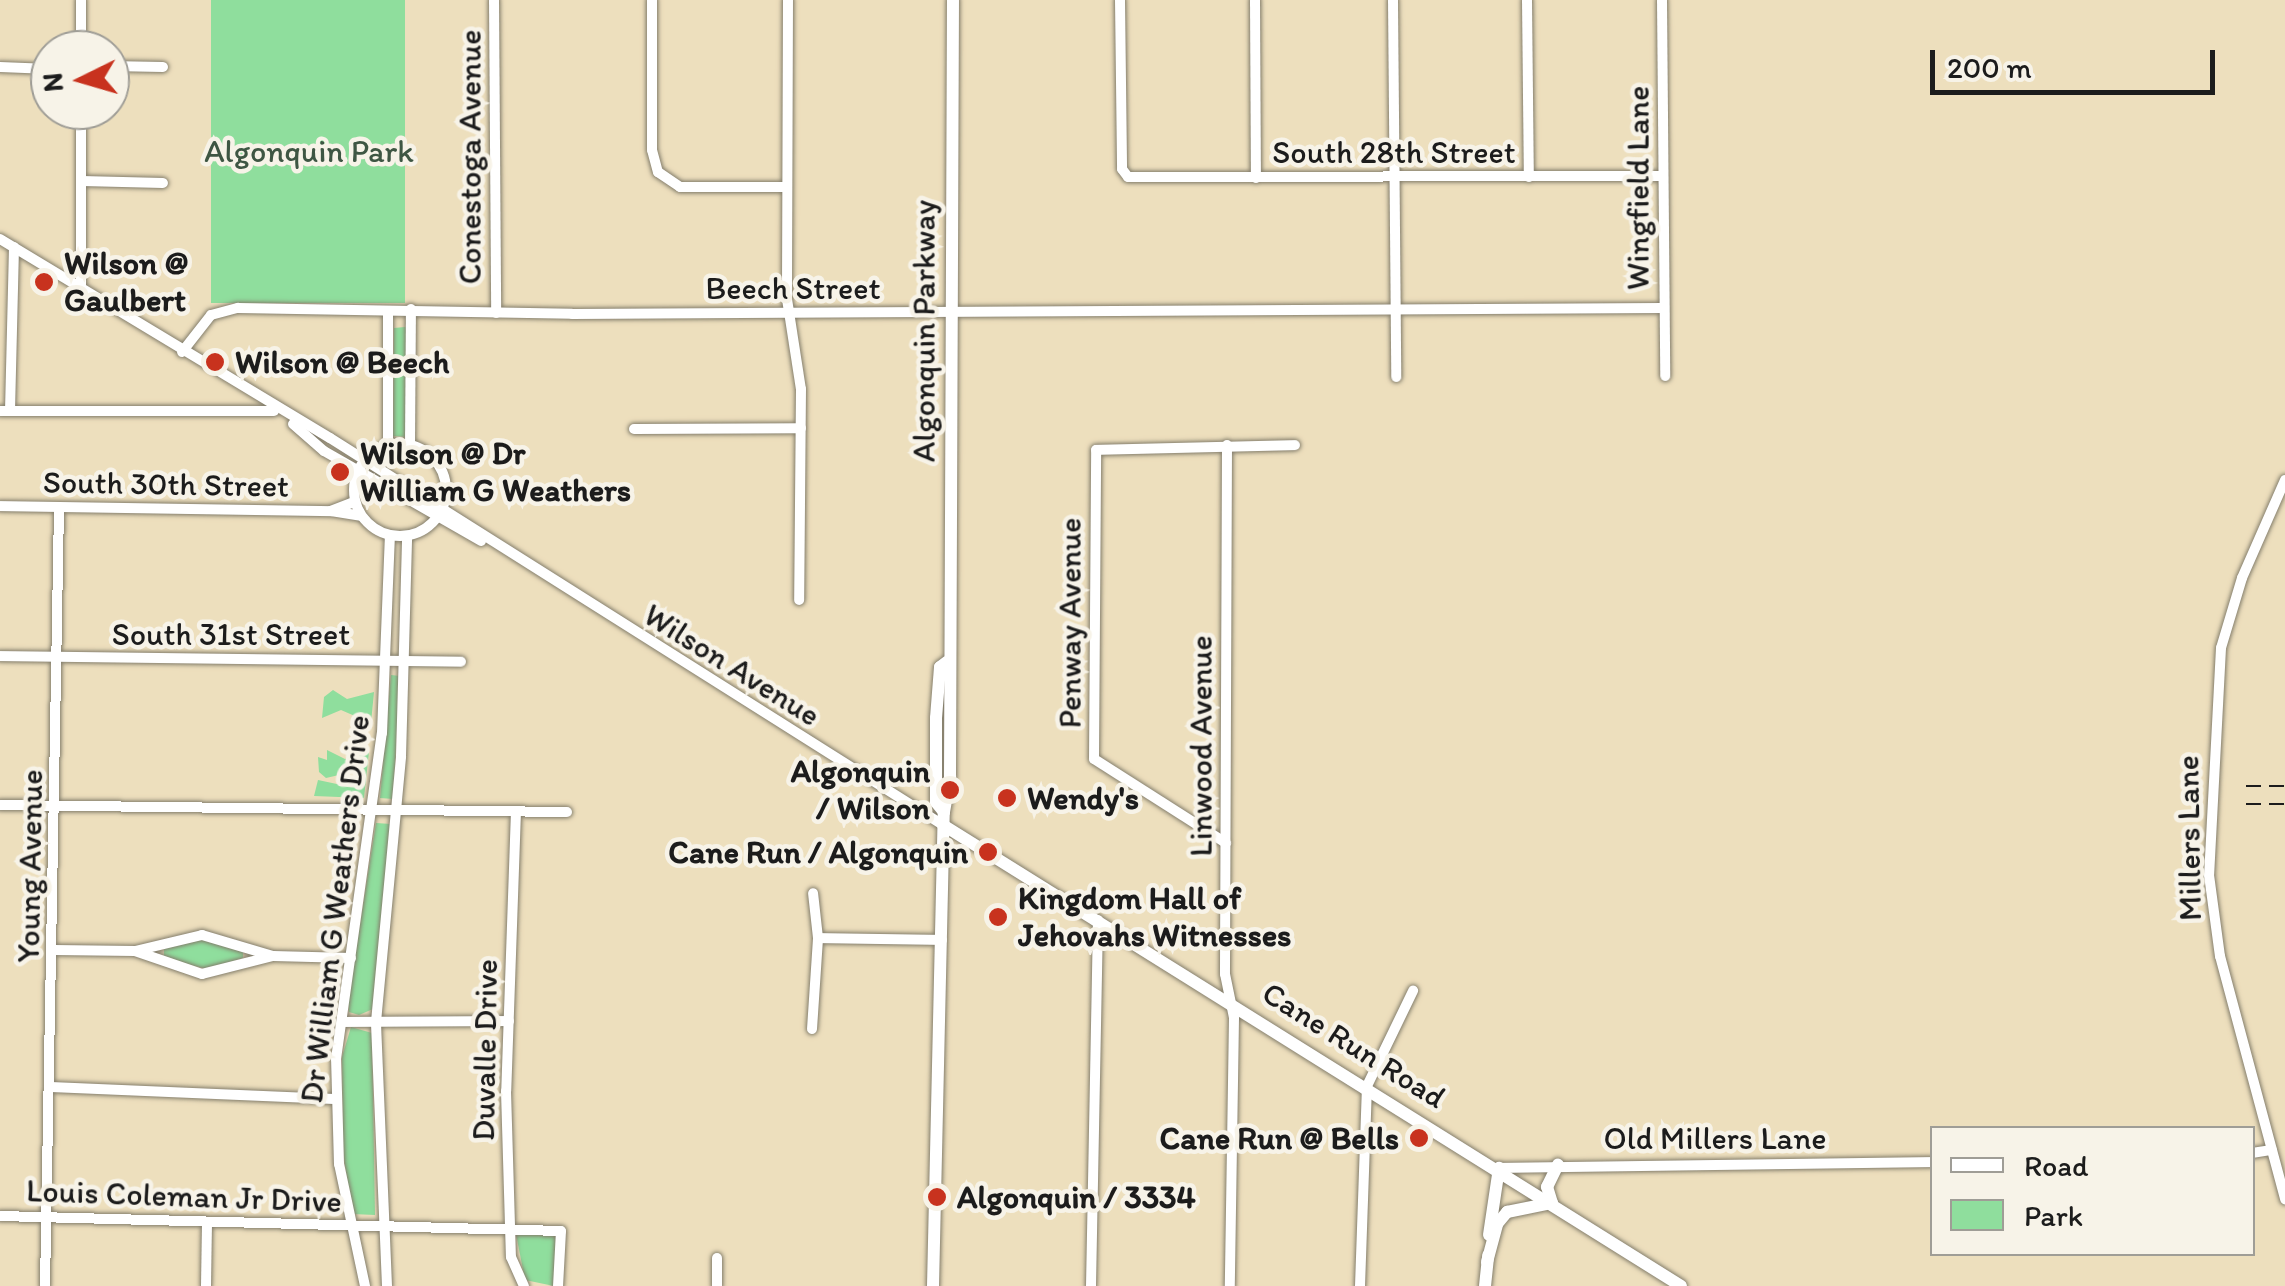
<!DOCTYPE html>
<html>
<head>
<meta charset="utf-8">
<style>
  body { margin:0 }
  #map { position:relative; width:2285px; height:1286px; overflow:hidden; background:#eddfbd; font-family:Itim,sans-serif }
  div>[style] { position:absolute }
  .green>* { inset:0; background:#8fde9d; transform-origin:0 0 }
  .roads { filter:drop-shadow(0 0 2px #847e6c) drop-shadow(0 0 2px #847e6c) }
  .minor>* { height:10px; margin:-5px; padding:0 5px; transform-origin:5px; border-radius:5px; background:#fff }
  .minor>.ring { margin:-5px; padding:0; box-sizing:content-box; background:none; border:10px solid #fff; border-radius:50% }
  .major>* { height:12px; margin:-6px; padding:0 6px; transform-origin:6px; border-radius:6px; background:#fff }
  .rail>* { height:2.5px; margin-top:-1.25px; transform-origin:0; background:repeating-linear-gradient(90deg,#1c1c1c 0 15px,transparent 0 23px) }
  .dots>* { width:28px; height:28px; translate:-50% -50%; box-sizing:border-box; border:5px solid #f7f3e8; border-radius:50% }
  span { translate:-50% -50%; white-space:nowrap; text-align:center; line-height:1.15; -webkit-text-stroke:9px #f7f3e8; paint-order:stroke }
  .park-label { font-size:32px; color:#3e5643 }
  .street-label { font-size:32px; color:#1c1c1c }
  .poi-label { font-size:32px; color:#1c1c1c; font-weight:700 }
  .left { translate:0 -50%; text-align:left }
  .right { translate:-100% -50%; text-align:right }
  .legend { position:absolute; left:1930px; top:1126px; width:325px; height:130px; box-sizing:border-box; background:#f7f3e8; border:2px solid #9f9d96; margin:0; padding:12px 18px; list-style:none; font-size:30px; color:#1c1c1c }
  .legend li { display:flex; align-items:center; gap:20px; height:50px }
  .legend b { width:50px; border:2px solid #9f9d96 }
  .north { position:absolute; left:30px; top:30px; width:100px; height:100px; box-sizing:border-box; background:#f7f3e8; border:2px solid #9f9d96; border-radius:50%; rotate:265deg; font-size:28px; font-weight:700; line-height:40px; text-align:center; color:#1c1c1c }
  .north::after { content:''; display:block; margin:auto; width:35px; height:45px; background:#c8321e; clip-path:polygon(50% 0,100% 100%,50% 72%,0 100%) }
  .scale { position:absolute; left:1930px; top:50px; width:285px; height:45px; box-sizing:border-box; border:5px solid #1c1c1c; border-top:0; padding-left:12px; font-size:30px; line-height:35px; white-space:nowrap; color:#1c1c1c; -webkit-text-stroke:8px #f7f3e8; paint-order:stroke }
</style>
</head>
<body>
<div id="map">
  <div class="green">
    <i style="left:211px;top:0;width:194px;height:303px"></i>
    <i style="clip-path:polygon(405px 327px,409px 328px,408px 437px,393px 436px,394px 328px)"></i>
    <i style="clip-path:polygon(391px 675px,400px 676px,393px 799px,380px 798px)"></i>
    <i style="clip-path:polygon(333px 690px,347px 699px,374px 692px,371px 723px,341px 710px,322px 718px,324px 697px)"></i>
    <i style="clip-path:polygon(327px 750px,345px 759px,369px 752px,364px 798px,314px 796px,318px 780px,351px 787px,364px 780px,352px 772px,326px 778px,319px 772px,318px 757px,327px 760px)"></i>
    <i style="clip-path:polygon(376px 823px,391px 824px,373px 1009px,359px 1015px,349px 1012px,348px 1001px)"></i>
    <i style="clip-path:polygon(189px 940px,207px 940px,243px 952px,243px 958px,208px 969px,164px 959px,164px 947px)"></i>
    <i style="clip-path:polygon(351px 1027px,372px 1033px,375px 1215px,352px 1214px,343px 1151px,342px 1057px)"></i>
    <i style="clip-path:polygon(516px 1234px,556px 1236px,554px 1286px,525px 1280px)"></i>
  </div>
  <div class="roads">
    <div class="minor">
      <i style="left:494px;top:0;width:313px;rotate:89.6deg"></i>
      <i style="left:652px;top:0;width:150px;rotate:90deg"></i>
      <i style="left:652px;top:150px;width:23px;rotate:75deg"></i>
      <i style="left:658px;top:172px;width:27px;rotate:34deg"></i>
      <i style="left:680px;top:187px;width:107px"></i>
      <i style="left:788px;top:0;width:299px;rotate:90.2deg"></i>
      <i style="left:787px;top:299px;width:91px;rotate:81.2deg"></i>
      <i style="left:801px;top:389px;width:211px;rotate:90.5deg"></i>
      <i style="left:1120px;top:0;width:169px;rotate:89.3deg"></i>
      <i style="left:1122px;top:169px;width:10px;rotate:53deg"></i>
      <i style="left:1128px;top:177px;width:535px;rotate:-0.11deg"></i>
      <i style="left:1255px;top:0;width:178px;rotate:89.7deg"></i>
      <i style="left:1393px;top:0;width:377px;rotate:89.5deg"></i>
      <i style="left:1527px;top:0;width:177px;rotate:89.4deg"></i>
      <i style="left:1662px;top:0;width:376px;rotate:89.5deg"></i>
      <i style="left:81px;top:50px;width:50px;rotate:-90deg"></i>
      <i style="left:110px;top:66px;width:53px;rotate:1.1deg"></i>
      <i style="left:0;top:67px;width:50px;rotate:2.3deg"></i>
      <i style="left:82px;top:181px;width:81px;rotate:1.4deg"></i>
      <i style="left:0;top:239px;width:385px;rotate:31.1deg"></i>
      <i style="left:330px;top:438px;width:725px;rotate:32.27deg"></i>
      <i style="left:81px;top:289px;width:179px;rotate:-90deg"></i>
      <i style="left:182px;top:352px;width:47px;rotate:-51.9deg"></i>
      <i style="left:211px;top:315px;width:28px;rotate:-15deg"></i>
      <i style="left:238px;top:308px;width:334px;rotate:1deg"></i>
      <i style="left:572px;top:314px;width:1092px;rotate:-0.31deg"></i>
      <i style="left:0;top:411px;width:274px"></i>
      <i style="left:10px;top:411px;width:164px;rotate:-88.6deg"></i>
      <i style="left:293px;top:424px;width:41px;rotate:41.1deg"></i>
      <i style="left:324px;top:451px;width:181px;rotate:29.8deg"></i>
      <i style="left:634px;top:429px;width:167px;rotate:-0.3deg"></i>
      <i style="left:388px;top:443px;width:130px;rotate:-90deg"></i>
      <i class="ring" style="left:354px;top:444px;width:82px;height:82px"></i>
      <i style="left:1227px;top:445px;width:529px;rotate:90.22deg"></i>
      <i style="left:1225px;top:974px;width:45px;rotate:78.4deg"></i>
      <i style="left:1234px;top:1018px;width:268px;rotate:90.9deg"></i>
      <i style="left:410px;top:446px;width:137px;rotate:-89.6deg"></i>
      <i style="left:2285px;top:480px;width:107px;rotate:113.7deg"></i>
      <i style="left:2242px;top:578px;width:73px;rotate:106.7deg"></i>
      <i style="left:2221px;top:648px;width:227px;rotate:93deg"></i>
      <i style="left:2209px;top:875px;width:82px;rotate:82.3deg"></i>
      <i style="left:2220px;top:956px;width:252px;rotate:75deg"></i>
      <i style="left:354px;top:502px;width:25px;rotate:159deg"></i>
      <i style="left:331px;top:511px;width:30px;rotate:9deg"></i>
      <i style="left:0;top:506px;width:331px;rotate:0.9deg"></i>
      <i style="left:0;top:656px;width:461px;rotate:0.7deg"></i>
      <i style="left:0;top:805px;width:567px;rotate:0.71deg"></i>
      <i style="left:516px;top:811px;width:280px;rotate:92deg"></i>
      <i style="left:506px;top:1091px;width:166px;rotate:88.3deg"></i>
      <i style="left:511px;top:1257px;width:32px;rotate:66deg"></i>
      <i style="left:1226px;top:843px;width:156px;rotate:-147.5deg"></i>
      <i style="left:1094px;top:759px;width:309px;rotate:-89.6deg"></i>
      <i style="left:1096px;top:450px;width:199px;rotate:-1.4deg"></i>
      <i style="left:818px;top:938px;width:124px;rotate:0.9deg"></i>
      <i style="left:54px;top:950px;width:81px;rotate:0.7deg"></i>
      <i style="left:273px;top:956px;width:73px;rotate:165.8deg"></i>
      <i style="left:202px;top:974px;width:71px;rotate:-161.1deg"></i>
      <i style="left:135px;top:951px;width:69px;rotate:-13.4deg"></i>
      <i style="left:202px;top:935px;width:74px;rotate:16.5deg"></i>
      <i style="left:273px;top:956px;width:78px;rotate:1.5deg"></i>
      <i style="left:342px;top:1022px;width:167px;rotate:-0.3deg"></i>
      <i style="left:812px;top:1029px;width:91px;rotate:-86.2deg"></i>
      <i style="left:818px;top:938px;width:45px;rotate:-96.3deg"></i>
      <i style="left:50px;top:1087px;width:285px;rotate:2.4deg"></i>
      <i style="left:2252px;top:1153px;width:20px;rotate:-9deg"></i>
      <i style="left:1499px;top:1168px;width:433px;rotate:-0.8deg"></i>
      <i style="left:0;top:1216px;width:561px;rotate:1.53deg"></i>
      <i style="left:561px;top:1231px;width:55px;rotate:93.1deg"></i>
      <i style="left:45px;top:1286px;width:779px;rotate:-88.97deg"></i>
      <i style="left:206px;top:1286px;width:63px;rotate:-89.1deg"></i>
      <i style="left:365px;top:1286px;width:125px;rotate:-102deg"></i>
      <i style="left:339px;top:1164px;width:105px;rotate:-91.6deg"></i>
      <i style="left:336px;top:1059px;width:329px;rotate:-82deg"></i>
      <i style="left:382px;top:733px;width:198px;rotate:-87.7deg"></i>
      <i style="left:387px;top:1286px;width:264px;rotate:-92.4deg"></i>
      <i style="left:376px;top:1022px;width:267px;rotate:-84.6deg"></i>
      <i style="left:401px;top:756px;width:217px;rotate:-88.4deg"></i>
      <i style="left:717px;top:1286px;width:28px;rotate:-90deg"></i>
      <i style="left:1091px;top:1286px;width:366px;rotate:-88.9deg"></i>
      <i style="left:1360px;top:1286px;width:200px;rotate:-88deg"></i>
      <i style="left:1367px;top:1086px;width:106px;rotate:-64.2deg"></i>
    </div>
    <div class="major">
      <i style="left:944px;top:812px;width:13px;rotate:-129deg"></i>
      <i style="left:936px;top:802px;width:84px;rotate:-90deg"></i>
      <i style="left:936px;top:718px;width:51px;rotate:-85.5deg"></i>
      <i style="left:940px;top:667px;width:9px;rotate:-36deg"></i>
      <i style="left:943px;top:825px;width:870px;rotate:31.99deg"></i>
      <i style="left:1489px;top:1235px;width:68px;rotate:-81.5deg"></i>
      <i style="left:1487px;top:1262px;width:39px;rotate:-75deg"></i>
      <i style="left:1497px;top:1224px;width:16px;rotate:-50deg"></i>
      <i style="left:1507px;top:1212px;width:46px;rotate:-11.3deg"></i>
      <i style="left:1552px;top:1203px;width:17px;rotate:-107deg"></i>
      <i style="left:1547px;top:1187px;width:25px;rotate:-64deg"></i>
      <i style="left:933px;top:1286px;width:474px;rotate:-88.7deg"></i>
      <i style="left:944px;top:812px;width:36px;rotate:-80deg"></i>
      <i style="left:950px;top:777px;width:777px;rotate:-89.78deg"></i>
      <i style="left:1485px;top:1286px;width:31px;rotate:-84deg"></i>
    </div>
  </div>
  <div class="rail">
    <i style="left:2246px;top:786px;width:39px"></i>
    <i style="left:2246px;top:804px;width:39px"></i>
  </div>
  <div class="dots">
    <i style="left:44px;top:282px;background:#c8321e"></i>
    <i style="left:215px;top:362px;background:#c8321e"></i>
    <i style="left:340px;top:472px;background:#c8321e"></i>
    <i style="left:950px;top:790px;background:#c8321e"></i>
    <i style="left:1007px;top:798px;background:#c8321e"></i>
    <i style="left:988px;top:852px;background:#c8321e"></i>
    <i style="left:998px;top:917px;background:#c8321e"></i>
    <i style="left:1419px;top:1138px;background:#c8321e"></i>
    <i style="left:937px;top:1197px;background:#c8321e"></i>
  </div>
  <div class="park-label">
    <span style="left:309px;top:151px">Algonquin Park</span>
  </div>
  <div class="street-label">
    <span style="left:1394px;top:152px">South 28th Street</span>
    <span style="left:470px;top:157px;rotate:-90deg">Conestoga Avenue</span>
    <span style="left:1638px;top:188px;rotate:-90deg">Wingfield Lane</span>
    <span style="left:793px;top:288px">Beech Street</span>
    <span style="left:924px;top:331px;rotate:-90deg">Algonquin Parkway</span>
    <span style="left:166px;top:484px;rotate:1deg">South 30th Street</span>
    <span style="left:1070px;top:623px;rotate:-90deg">Penway Avenue</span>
    <span style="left:231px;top:634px">South 31st Street</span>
    <span style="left:732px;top:665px;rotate:32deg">Wilson Avenue</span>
    <span style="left:1201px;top:746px;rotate:-90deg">Linwood Avenue</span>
    <span style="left:2189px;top:838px;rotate:-91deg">Millers Lane</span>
    <span style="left:30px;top:866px;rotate:-89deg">Young Avenue</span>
    <span style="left:335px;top:909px;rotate:-83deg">Dr William G Weathers Drive</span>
    <span style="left:1354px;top:1045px;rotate:32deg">Cane Run Road</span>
    <span style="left:485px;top:1050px;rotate:-89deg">Duvalle Drive</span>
    <span style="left:1715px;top:1138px">Old Millers Lane</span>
    <span style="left:184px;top:1196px;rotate:2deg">Louis Coleman Jr Drive</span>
  </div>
  <div class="poi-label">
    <span class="left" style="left:64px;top:282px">Wilson @<br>Gaulbert</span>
    <span class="left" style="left:235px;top:362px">Wilson @ Beech</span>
    <span class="left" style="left:360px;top:472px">Wilson @ Dr<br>William G Weathers</span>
    <span class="right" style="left:930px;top:790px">Algonquin<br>/ Wilson</span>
    <span class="left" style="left:1027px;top:798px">Wendy's</span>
    <span class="right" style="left:968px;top:852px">Cane Run / Algonquin</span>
    <span class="left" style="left:1018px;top:917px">Kingdom Hall of<br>Jehovahs Witnesses</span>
    <span class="right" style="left:1399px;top:1138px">Cane Run @ Bells</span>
    <span class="left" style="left:957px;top:1197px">Algonquin / 3334</span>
  </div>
  <ul class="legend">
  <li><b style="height:12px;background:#fff"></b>Road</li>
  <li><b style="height:28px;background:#8fde9d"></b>Park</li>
  </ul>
  <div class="north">N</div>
  <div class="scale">200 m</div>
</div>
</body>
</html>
